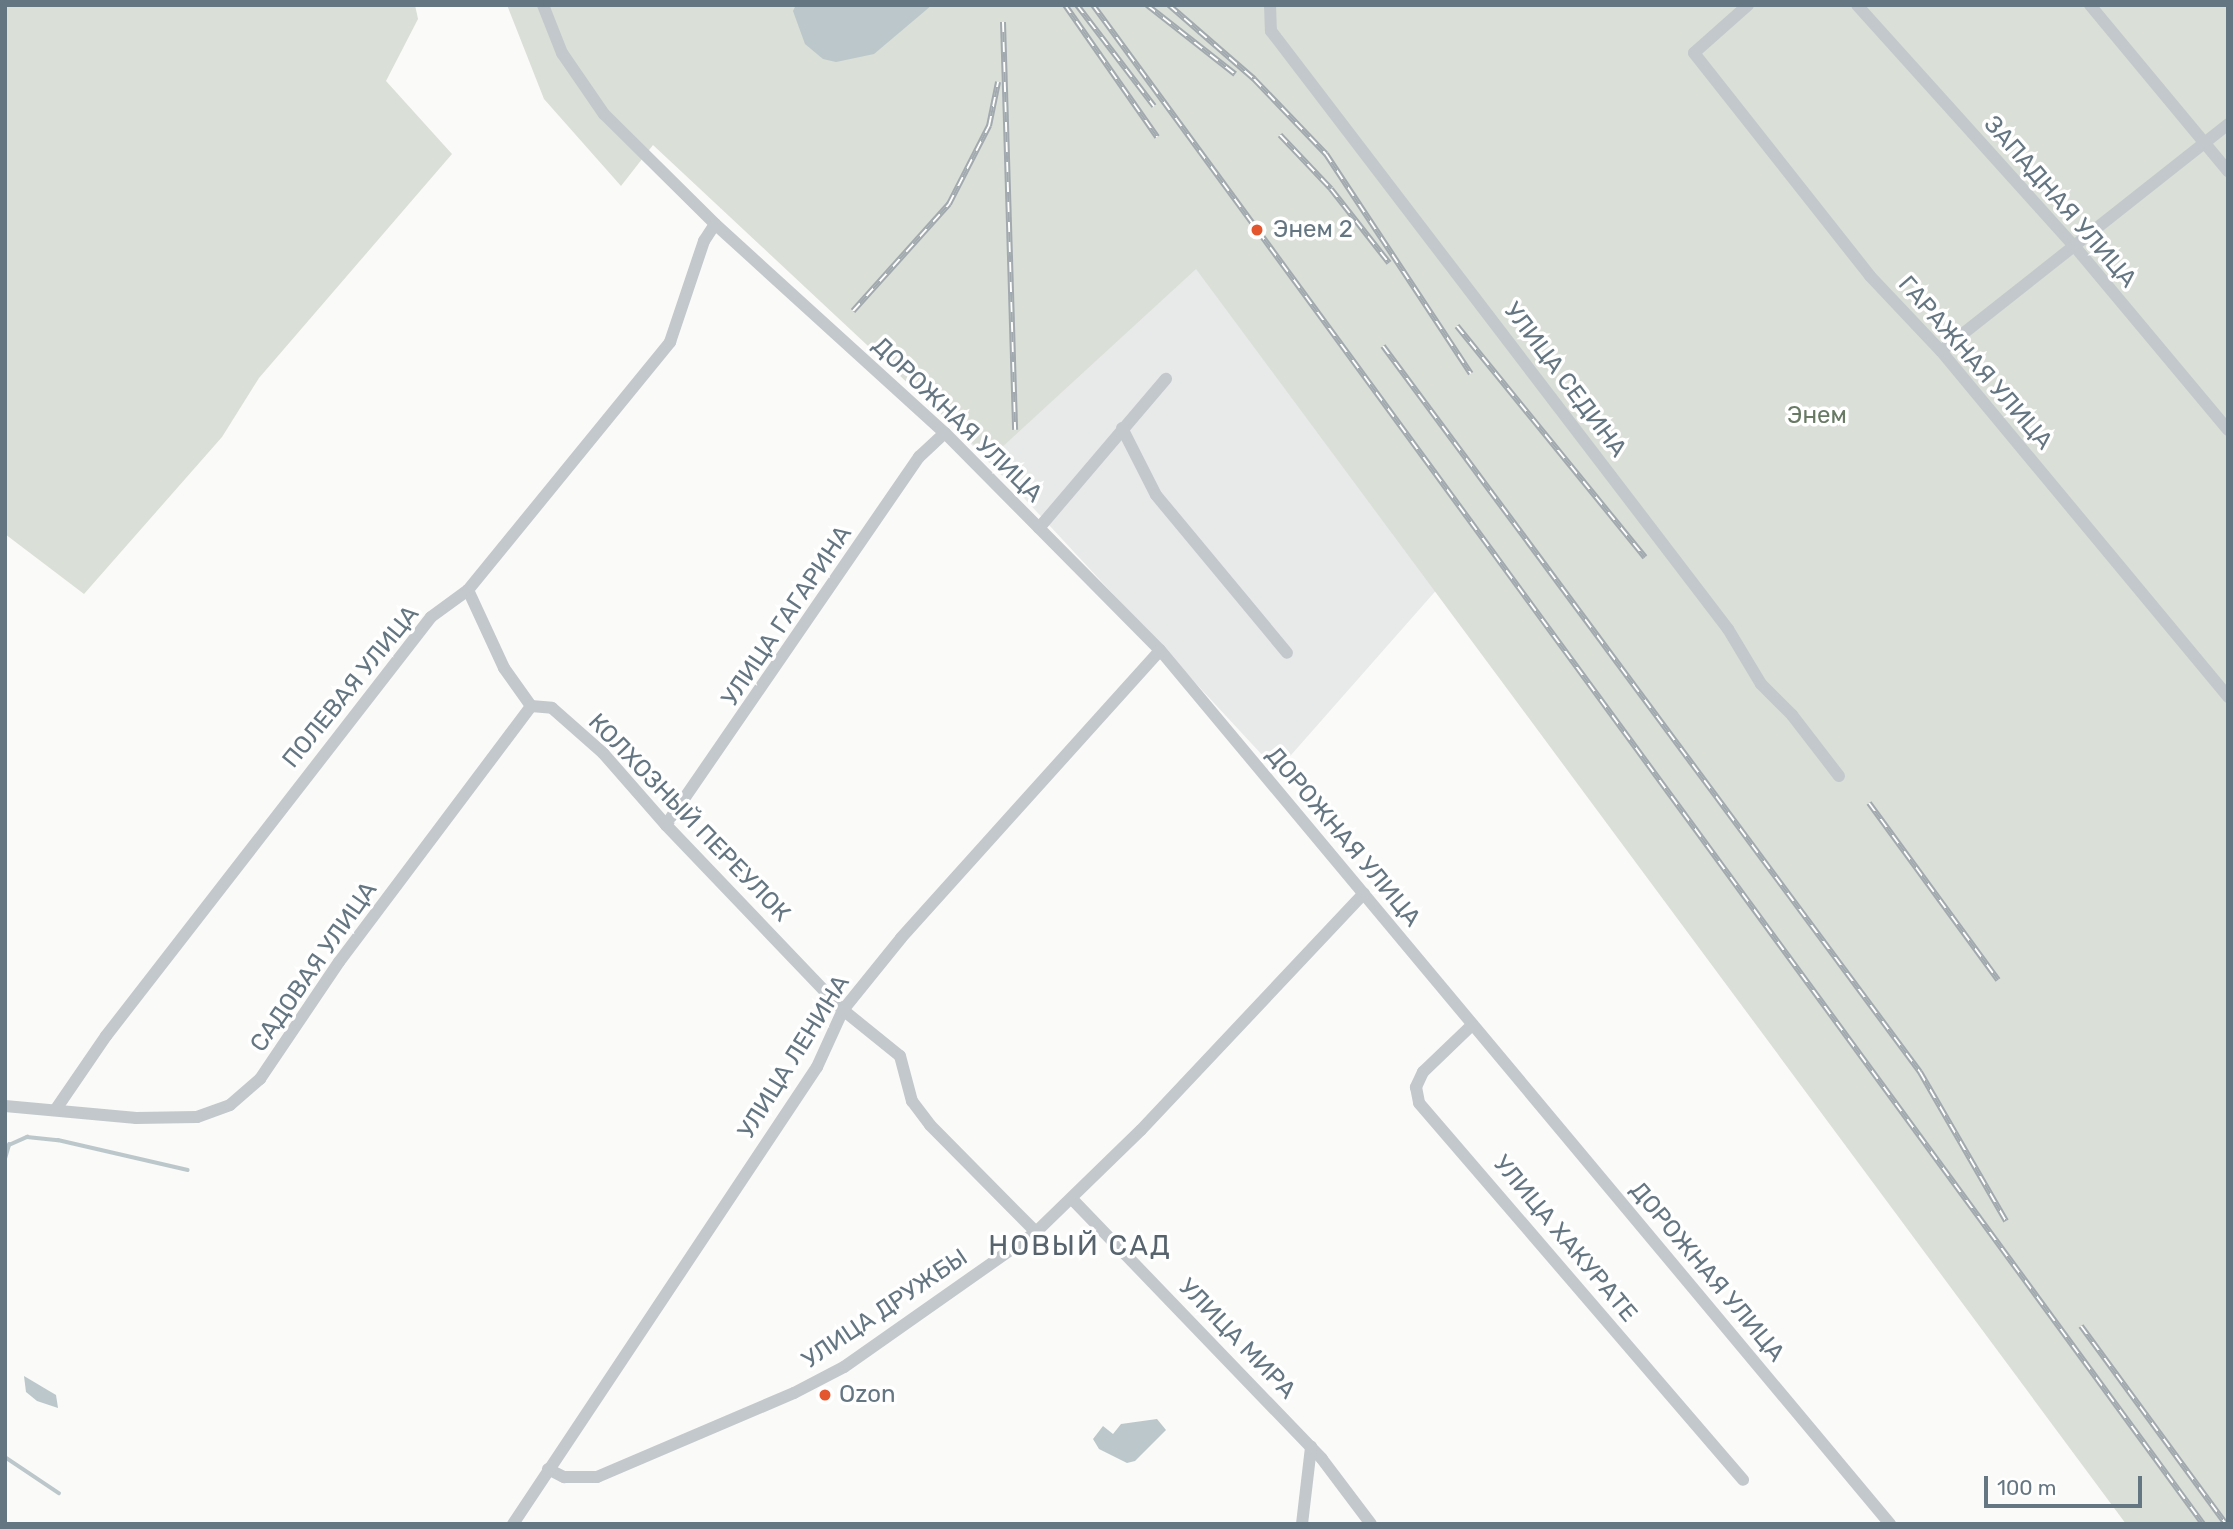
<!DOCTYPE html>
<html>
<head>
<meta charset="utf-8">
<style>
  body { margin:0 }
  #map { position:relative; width:2233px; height:1529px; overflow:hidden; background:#fafaf8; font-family:Rubik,sans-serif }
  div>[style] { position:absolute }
  .built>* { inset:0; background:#e8e9e9 }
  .green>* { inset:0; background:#dadfd7 }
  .water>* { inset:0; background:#bbc7cb }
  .stream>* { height:3.5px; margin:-1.75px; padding:0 1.75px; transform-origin:1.75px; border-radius:1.75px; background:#bbc7cb }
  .minor>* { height:12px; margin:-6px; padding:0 6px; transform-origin:6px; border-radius:6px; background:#c3c8cc }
  .rail>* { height:6px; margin-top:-3px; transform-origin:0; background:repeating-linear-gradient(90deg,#fff 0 10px,#a2aab0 0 20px); box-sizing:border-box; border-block:2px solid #a2aab0 }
  .dots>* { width:19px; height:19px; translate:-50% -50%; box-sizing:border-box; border:4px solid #fff; border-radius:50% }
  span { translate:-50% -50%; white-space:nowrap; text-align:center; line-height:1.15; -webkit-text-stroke:7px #fff; paint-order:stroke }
  .street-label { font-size:24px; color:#657683 }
  .poi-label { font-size:24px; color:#657683 }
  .left { translate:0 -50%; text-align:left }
  .park-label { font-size:24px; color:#687a64 }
  .quarter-label { font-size:28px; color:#57646e; letter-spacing:2px }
  .frame { position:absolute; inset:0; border:7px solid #657683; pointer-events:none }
  .scale { position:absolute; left:1984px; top:1476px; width:158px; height:32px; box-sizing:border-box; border:4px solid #657683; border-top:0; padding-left:9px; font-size:21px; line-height:24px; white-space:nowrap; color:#657683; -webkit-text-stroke:5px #fff; paint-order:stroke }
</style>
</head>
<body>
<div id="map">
  <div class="built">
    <i style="clip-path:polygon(991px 12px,1462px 561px,1277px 771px,1024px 498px,753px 222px)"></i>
  </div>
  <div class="green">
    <i style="clip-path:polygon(5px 5px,415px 5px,418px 19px,386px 81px,452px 154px,259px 378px,222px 437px,84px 594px,5px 534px)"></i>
    <i style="clip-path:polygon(507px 5px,2228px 5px,2228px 1524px,2126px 1524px,1196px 269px,989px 459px,653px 145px,621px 186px,544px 99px)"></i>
  </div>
  <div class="water">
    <i style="clip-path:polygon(796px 5px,932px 5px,874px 54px,836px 62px,823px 59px,805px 44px,793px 11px)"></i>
    <i style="clip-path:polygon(24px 1376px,56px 1395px,58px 1408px,37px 1401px,26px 1392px)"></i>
    <i style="clip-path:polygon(1157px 1419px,1166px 1430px,1135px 1461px,1127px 1463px,1099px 1449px,1093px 1439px,1103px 1426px,1113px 1434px,1121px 1424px)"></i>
  </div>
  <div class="stream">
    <i style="left:5px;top:1159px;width:15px;rotate:-74deg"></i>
    <i style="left:9px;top:1145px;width:20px;rotate:-24deg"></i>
    <i style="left:27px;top:1137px;width:31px;rotate:6deg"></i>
    <i style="left:58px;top:1140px;width:133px;rotate:13deg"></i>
    <i style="left:5px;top:1457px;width:65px;rotate:33.7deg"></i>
  </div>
  <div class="minor">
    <i style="left:543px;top:5px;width:52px;rotate:68.4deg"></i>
    <i style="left:562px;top:53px;width:74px;rotate:55.5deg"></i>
    <i style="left:604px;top:114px;width:156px;rotate:44.7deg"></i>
    <i style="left:715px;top:224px;width:311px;rotate:42.3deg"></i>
    <i style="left:945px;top:433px;width:305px;rotate:45.3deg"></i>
    <i style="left:1160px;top:650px;width:1139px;rotate:50.13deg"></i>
    <i style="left:1270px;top:5px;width:26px;rotate:88deg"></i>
    <i style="left:1271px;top:31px;width:753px;rotate:52.61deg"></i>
    <i style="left:1728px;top:629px;width:64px;rotate:59deg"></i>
    <i style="left:1761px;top:684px;width:44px;rotate:45deg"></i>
    <i style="left:1792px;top:715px;width:77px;rotate:52.4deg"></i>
    <i style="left:1748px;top:5px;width:72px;rotate:138.4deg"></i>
    <i style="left:1694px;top:53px;width:284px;rotate:51.7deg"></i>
    <i style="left:1870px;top:276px;width:103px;rotate:46.6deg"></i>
    <i style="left:1941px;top:351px;width:450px;rotate:50.3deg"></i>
    <i style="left:1857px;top:5px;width:327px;rotate:48deg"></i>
    <i style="left:2076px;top:248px;width:237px;rotate:50.1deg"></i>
    <i style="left:2090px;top:5px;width:216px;rotate:50.3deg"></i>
    <i style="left:1941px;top:351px;width:366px;rotate:-38.3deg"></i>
    <i style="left:1122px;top:428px;width:75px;rotate:63.1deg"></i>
    <i style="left:1156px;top:495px;width:205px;rotate:50.3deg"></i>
    <i style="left:1039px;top:528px;width:196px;rotate:-49.6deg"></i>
    <i style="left:468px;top:590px;width:86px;rotate:65.2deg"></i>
    <i style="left:504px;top:668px;width:47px;rotate:54.6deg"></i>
    <i style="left:531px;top:706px;width:21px;rotate:5deg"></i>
    <i style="left:552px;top:708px;width:68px;rotate:41.4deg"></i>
    <i style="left:603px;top:753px;width:96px;rotate:48.8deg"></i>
    <i style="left:666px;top:825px;width:256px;rotate:46.3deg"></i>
    <i style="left:843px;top:1010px;width:73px;rotate:38.9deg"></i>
    <i style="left:900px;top:1056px;width:47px;rotate:75.1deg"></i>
    <i style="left:912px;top:1101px;width:30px;rotate:53deg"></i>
    <i style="left:930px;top:1125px;width:151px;rotate:45.3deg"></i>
    <i style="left:666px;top:825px;width:447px;rotate:-55.5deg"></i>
    <i style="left:919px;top:457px;width:35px;rotate:-43deg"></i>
    <i style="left:1472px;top:1025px;width:68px;rotate:136.2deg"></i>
    <i style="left:1423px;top:1072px;width:17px;rotate:115deg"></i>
    <i style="left:1416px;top:1087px;width:16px;rotate:79deg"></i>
    <i style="left:1419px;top:1103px;width:497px;rotate:49.3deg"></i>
    <i style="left:5px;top:1106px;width:132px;rotate:5.2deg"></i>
    <i style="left:136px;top:1118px;width:61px;rotate:-0.9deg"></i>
    <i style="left:197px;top:1117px;width:35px;rotate:-20deg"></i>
    <i style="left:230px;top:1105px;width:40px;rotate:-41deg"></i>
    <i style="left:260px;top:1079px;width:141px;rotate:-56deg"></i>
    <i style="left:339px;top:962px;width:320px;rotate:-53.1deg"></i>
    <i style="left:56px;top:1109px;width:88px;rotate:-55.6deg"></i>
    <i style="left:106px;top:1036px;width:530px;rotate:-52.2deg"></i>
    <i style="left:431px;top:617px;width:46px;rotate:-36.1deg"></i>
    <i style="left:468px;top:590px;width:320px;rotate:-50.8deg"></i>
    <i style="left:670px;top:342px;width:107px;rotate:-71.4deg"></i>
    <i style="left:704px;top:241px;width:20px;rotate:-57deg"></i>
    <i style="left:1073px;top:1200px;width:359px;rotate:46.1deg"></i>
    <i style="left:1322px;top:1459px;width:81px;rotate:53deg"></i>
    <i style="left:548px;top:1469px;width:18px;rotate:27deg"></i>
    <i style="left:564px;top:1477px;width:33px"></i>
    <i style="left:597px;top:1477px;width:214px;rotate:-23.1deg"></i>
    <i style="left:794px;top:1393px;width:56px;rotate:-27.5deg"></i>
    <i style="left:844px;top:1367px;width:235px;rotate:-35.1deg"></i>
    <i style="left:1036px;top:1232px;width:146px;rotate:-44.2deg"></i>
    <i style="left:1141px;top:1130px;width:325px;rotate:-46.7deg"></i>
    <i style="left:513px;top:1524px;width:549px;rotate:-56.37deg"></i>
    <i style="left:817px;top:1067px;width:63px;rotate:-65.5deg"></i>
    <i style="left:843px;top:1010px;width:92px;rotate:-51.1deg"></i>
    <i style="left:901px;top:938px;width:387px;rotate:-48deg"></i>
    <i style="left:1302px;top:1524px;width:78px;rotate:-83.3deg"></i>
  </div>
  <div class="rail">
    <i style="left:1065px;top:5px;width:161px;rotate:55.1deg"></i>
    <i style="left:1077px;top:5px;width:127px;rotate:52.7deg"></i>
    <i style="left:1093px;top:5px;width:1881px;rotate:53.84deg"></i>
    <i style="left:1147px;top:5px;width:112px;rotate:38.1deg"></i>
    <i style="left:1169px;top:5px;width:113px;rotate:41deg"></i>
    <i style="left:1254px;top:79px;width:104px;rotate:46.2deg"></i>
    <i style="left:1326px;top:154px;width:263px;rotate:56.6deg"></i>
    <i style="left:1003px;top:22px;width:408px;rotate:88.3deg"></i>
    <i style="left:1280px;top:135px;width:74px;rotate:46.6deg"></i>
    <i style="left:1331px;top:189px;width:94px;rotate:51.9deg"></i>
    <i style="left:853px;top:311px;width:144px;rotate:-48.1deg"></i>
    <i style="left:949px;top:204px;width:88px;rotate:-62.9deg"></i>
    <i style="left:989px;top:126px;width:45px;rotate:-78.4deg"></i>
    <i style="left:1457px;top:326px;width:298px;rotate:50.9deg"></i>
    <i style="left:1383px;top:346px;width:903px;rotate:53.51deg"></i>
    <i style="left:1920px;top:1072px;width:172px;rotate:60deg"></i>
    <i style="left:1869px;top:803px;width:219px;rotate:53.9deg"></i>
    <i style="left:2081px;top:1326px;width:245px;rotate:53.8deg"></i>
  </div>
  <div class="dots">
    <i style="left:1257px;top:230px;background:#e4572e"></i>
    <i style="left:825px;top:1395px;background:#e4572e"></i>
  </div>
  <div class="street-label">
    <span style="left:2060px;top:202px;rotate:49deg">ЗАПАДНАЯ УЛИЦА</span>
    <span style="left:1975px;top:363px;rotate:49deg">ГАРАЖНАЯ УЛИЦА</span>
    <span style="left:1565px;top:380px;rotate:53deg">УЛИЦА СЕДИНА</span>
    <span style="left:957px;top:420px;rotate:44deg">ДОРОЖНАЯ УЛИЦА</span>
    <span style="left:787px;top:616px;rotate:-56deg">УЛИЦА ГАГАРИНА</span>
    <span style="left:351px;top:687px;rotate:-51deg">ПОЛЕВАЯ УЛИЦА</span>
    <span style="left:689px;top:818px;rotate:46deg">КОЛХОЗНЫЙ ПЕРЕУЛОК</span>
    <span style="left:1343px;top:837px;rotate:50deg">ДОРОЖНАЯ УЛИЦА</span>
    <span style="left:314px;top:967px;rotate:-55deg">САДОВАЯ УЛИЦА</span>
    <span style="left:794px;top:1057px;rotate:-58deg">УЛИЦА ЛЕНИНА</span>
    <span style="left:1565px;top:1239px;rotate:50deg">УЛИЦА ХАКУРАТЕ</span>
    <span style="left:1707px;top:1272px;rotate:50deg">ДОРОЖНАЯ УЛИЦА</span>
    <span style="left:885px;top:1309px;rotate:-34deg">УЛИЦА ДРУЖБЫ</span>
    <span style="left:1237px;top:1339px;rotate:46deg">УЛИЦА МИРА</span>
  </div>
  <div class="poi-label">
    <span class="left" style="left:1273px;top:230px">Энем 2</span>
    <span class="left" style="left:839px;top:1395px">Ozon</span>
  </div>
  <div class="park-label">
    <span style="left:1817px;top:416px">Энем</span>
  </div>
  <div class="quarter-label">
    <span style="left:1080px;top:1246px">НОВЫЙ САД</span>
  </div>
  <div class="frame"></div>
  <div class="scale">100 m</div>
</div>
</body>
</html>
